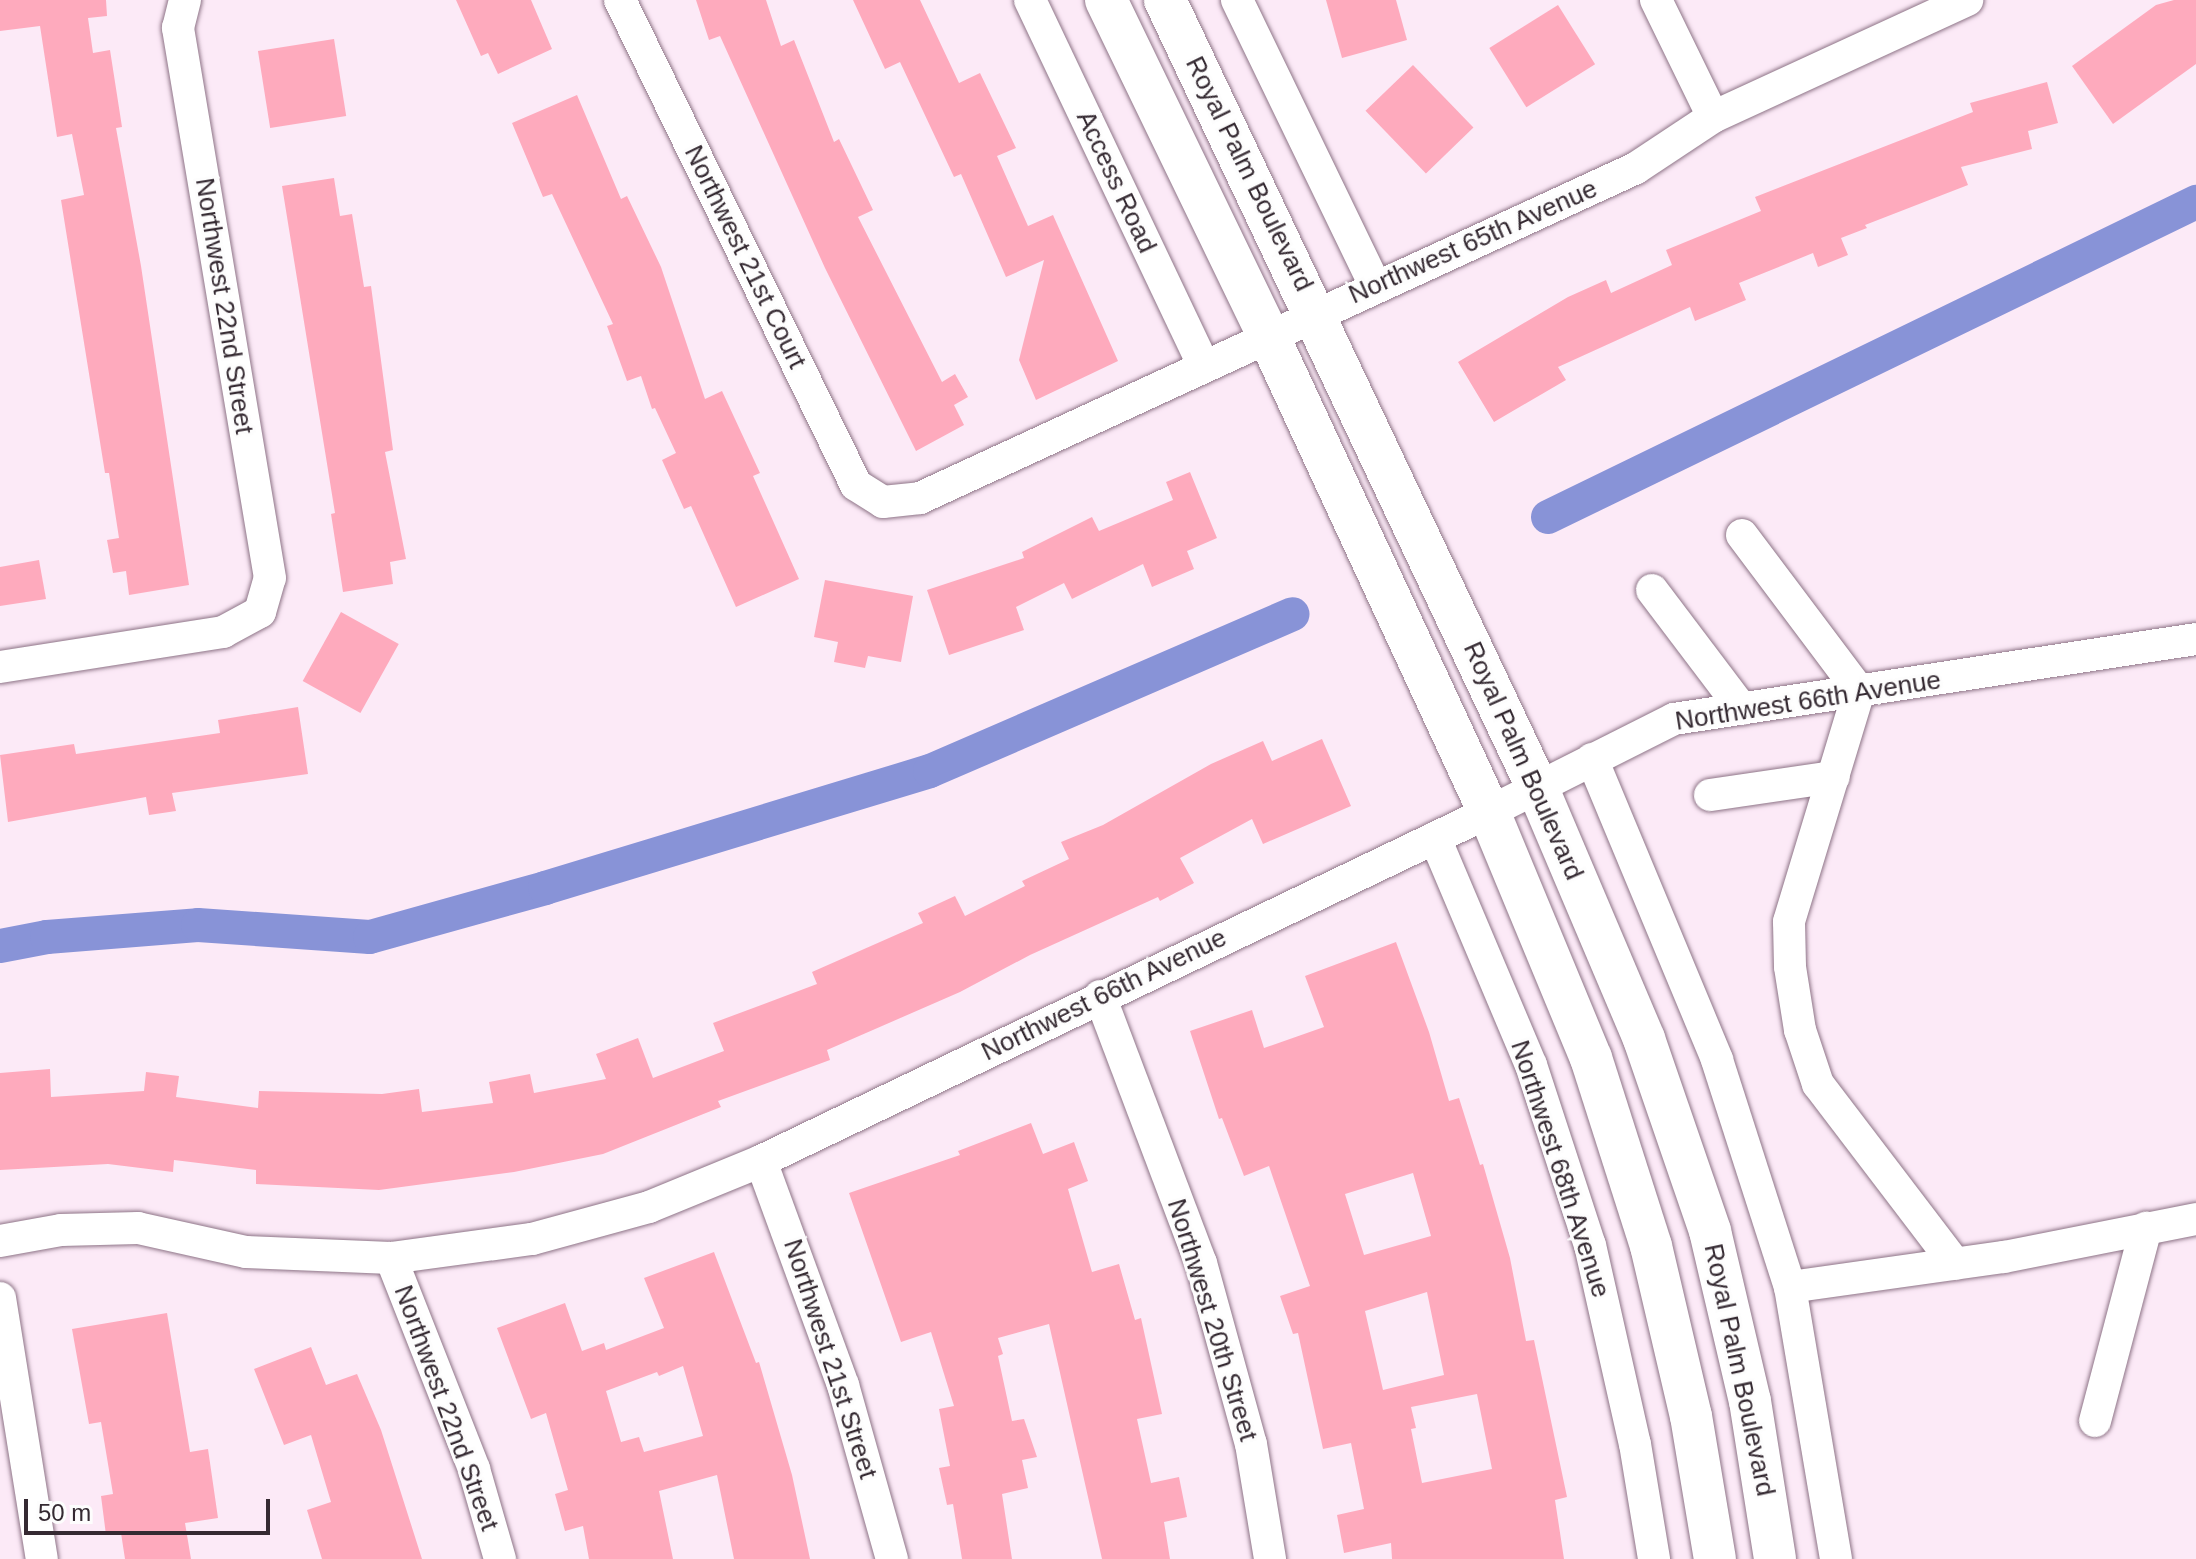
<!DOCTYPE html>
<html>
<head>
<meta charset="utf-8">
<style>
  body { margin:0 }
  #map { position:relative; width:2196px; height:1559px; overflow:hidden; background:#fceaf7; font-family:Helvetica,sans-serif }
  div>[style] { position:absolute }
  .canal>* { height:34px; margin:-17px; padding:0 17px; transform-origin:17px; border-radius:17px; background:#8893d7 }
  .building>* { inset:0; background:#feaabd; transform-origin:0 0 }
  .roads { filter:drop-shadow(0 0 2px #8e7487) drop-shadow(0 0 2px #8e7487) }
  .minor>* { height:32px; margin:-16px; padding:0 16px; transform-origin:16px; border-radius:16px; background:#fff }
  .major>* { height:42px; margin:-21px; padding:0 21px; transform-origin:21px; border-radius:21px; background:#fff }
  span { translate:-50% -50%; white-space:nowrap; text-align:center; line-height:1.15; -webkit-text-stroke:6px #fdfdfd; paint-order:stroke }
  .street-label { font-size:26px; color:#352a32 }
  .scale { position:absolute; left:24px; top:1499px; width:246px; height:36px; box-sizing:border-box; border:4px solid #352a32; border-top:0; padding-left:10px; font-size:24px; line-height:28px; white-space:nowrap; color:#352a32; -webkit-text-stroke:6px #fdfdfd; paint-order:stroke }
</style>
</head>
<body>
<div id="map">
  <div class="canal">
    <i style="left:1548px;top:517px;width:721px;rotate:-25.92deg"></i>
    <i style="left:0;top:946px;width:48px;rotate:-10.8deg"></i>
    <i style="left:47px;top:937px;width:151px;rotate:-4.5deg"></i>
    <i style="left:198px;top:925px;width:172px;rotate:4deg"></i>
    <i style="left:370px;top:937px;width:182px;rotate:-15.6deg"></i>
    <i style="left:545px;top:888px;width:402px;rotate:-16.9deg"></i>
    <i style="left:930px;top:771px;width:395px;rotate:-23.4deg"></i>
  </div>
  <div class="building">
    <i style="clip-path:polygon(0 0,106px 0,107px 16px,88px 18px,93px 53px,110px 50px,122px 127px,116px 128px,141px 266px,189px 585px,129px 595px,126px 571px,113px 573px,107px 540px,119px 538px,109px 473px,105px 473px,61px 200px,84px 195px,72px 134px,57px 137px,40px 26px,0 31px)"></i>
    <i style="clip-path:polygon(456px 0,531px 0,552px 49px,498px 74px,488px 53px,481px 56px)"></i>
    <i style="clip-path:polygon(696px 0,766px 0,781px 46px,794px 40px,834px 142px,839px 139px,873px 210px,858px 217px,942px 382px,955px 374px,968px 397px,954px 405px,964px 425px,916px 451px,825px 268px,720px 36px,709px 40px)"></i>
    <i style="clip-path:polygon(853px 0,920px 0,959px 83px,980px 73px,1016px 148px,997px 156px,1028px 226px,1053px 215px,1118px 361px,1036px 400px,1019px 360px,1044px 260px,1006px 277px,961px 174px,954px 177px,900px 62px,885px 69px)"></i>
    <i style="clip-path:polygon(1326px 0,1396px 0,1407px 40px,1342px 58px)"></i>
    <i style="clip-path:polygon(2174px 0,2196px 0,2196px 64px,2113px 124px,2072px 66px,2156px 5px)"></i>
    <i style="left:1558px;top:5px;width:70px;height:81px;rotate:58deg"></i>
    <i style="left:334px;top:39px;width:78px;height:77px;rotate:81deg"></i>
    <i style="left:1413px;top:65px;width:87px;height:66px;rotate:46deg"></i>
    <i style="clip-path:polygon(2047px 82px,2058px 123px,2028px 131px,2032px 149px,1961px 167px,1968px 185px,1865px 225px,1867px 228px,1841px 238px,1848px 255px,1818px 267px,1813px 253px,1739px 283px,1746px 300px,1695px 321px,1690px 307px,1558px 367px,1566px 380px,1494px 422px,1458px 362px,1568px 297px,1606px 280px,1611px 293px,1672px 265px,1666px 250px,1761px 211px,1755px 197px,1973px 112px,1970px 103px)"></i>
    <i style="clip-path:polygon(577px 95px,621px 199px,627px 196px,661px 267px,705px 399px,722px 391px,760px 473px,753px 476px,799px 579px,736px 607px,691px 506px,684px 509px,662px 460px,676px 453px,655px 408px,652px 409px,641px 376px,627px 381px,607px 326px,613px 324px,552px 194px,543px 197px,512px 123px)"></i>
    <i style="clip-path:polygon(334px 178px,340px 216px,352px 214px,364px 287px,371px 286px,393px 450px,385px 452px,406px 559px,390px 562px,393px 584px,343px 592px,331px 514px,335px 513px,282px 186px)"></i>
    <i style="clip-path:polygon(1190px 472px,1217px 538px,1187px 551px,1194px 569px,1152px 587px,1143px 564px,1072px 599px,1064px 583px,1016px 607px,1024px 630px,949px 655px,927px 590px,1024px 558px,1022px 552px,1092px 517px,1099px 531px,1173px 500px,1166px 482px)"></i>
    <i style="clip-path:polygon(39px 560px,46px 599px,0 606px,0 567px)"></i>
    <i style="clip-path:polygon(825px 580px,913px 596px,901px 662px,868px 656px,865px 668px,834px 662px,838px 642px,814px 637px)"></i>
    <i style="left:341px;top:612px;width:66px;height:79px;rotate:29deg"></i>
    <i style="clip-path:polygon(298px 707px,308px 774px,172px 793px,176px 811px,149px 815px,146px 797px,8px 822px,0 755px,74px 744px,76px 754px,220px 733px,218px 720px)"></i>
    <i style="clip-path:polygon(1322px 739px,1351px 806px,1263px 844px,1252px 819px,1180px 858px,1194px 883px,1160px 901px,1158px 897px,1030px 955px,960px 992px,827px 1050px,830px 1060px,718px 1101px,721px 1107px,603px 1154px,514px 1172px,379px 1190px,256px 1184px,256px 1170px,174px 1160px,173px 1172px,108px 1164px,0 1170px,0 1073px,50px 1069px,51px 1097px,144px 1091px,146px 1072px,179px 1076px,176px 1097px,258px 1108px,259px 1091px,382px 1094px,419px 1089px,422px 1112px,493px 1103px,489px 1082px,530px 1074px,534px 1093px,606px 1079px,596px 1054px,638px 1038px,653px 1078px,724px 1051px,713px 1023px,817px 984px,812px 972px,923px 923px,918px 913px,955px 896px,965px 916px,1025px 886px,1022px 881px,1069px 859px,1061px 842px,1103px 825px,1211px 764px,1263px 741px,1272px 761px)"></i>
    <i style="clip-path:polygon(evenodd,1396px 942px,1429px 1032px,1449px 1101px,1459px 1098px,1480px 1165px,1483px 1164px,1510px 1258px,1526px 1341px,1534px 1340px,1567px 1497px,1555px 1500px,1564px 1559px,1392px 1559px,1391px 1543px,1344px 1553px,1337px 1515px,1364px 1509px,1351px 1443px,1323px 1449px,1298px 1333px,1293px 1334px,1280px 1296px,1310px 1286px,1269px 1166px,1244px 1176px,1222px 1118px,1219px 1119px,1190px 1031px,1252px 1010px,1264px 1048px,1324px 1027px,1305px 976px,1396px 942px,1413px 1173px,1431px 1236px,1364px 1255px,1345px 1194px,1413px 1173px,1396px 942px,1427px 1292px,1444px 1375px,1383px 1390px,1365px 1311px,1427px 1292px,1396px 942px,1477px 1394px,1492px 1469px,1422px 1483px,1411px 1429px,1416px 1428px,1411px 1407px,1477px 1394px)"></i>
    <i style="clip-path:polygon(1031px 1123px,1043px 1154px,1074px 1142px,1088px 1181px,1068px 1189px,1092px 1272px,1119px 1264px,1135px 1320px,1141px 1318px,1162px 1414px,1137px 1419px,1151px 1483px,1179px 1477px,1187px 1517px,1164px 1522px,1170px 1559px,1102px 1559px,1049px 1324px,998px 1338px,1003px 1354px,998px 1356px,1012px 1421px,1024px 1419px,1037px 1457px,1022px 1460px,1028px 1488px,1002px 1494px,1012px 1559px,962px 1559px,953px 1504px,947px 1505px,939px 1468px,950px 1466px,939px 1409px,954px 1406px,931px 1332px,901px 1342px,849px 1193px,960px 1155px,958px 1151px)"></i>
    <i style="clip-path:polygon(evenodd,714px 1252px,756px 1363px,759px 1362px,792px 1475px,810px 1559px,734px 1559px,717px 1475px,659px 1491px,673px 1559px,589px 1559px,583px 1526px,565px 1531px,555px 1494px,568px 1490px,546px 1413px,531px 1419px,497px 1328px,565px 1303px,582px 1351px,604px 1343px,606px 1350px,664px 1328px,644px 1278px,714px 1252px,683px 1366px,703px 1436px,644px 1452px,639px 1437px,621px 1442px,606px 1391px,657px 1372px,659px 1376px,683px 1366px)"></i>
    <i style="clip-path:polygon(167px 1313px,190px 1452px,208px 1449px,218px 1518px,185px 1523px,191px 1559px,125px 1559px,121px 1533px,106px 1535px,101px 1496px,113px 1494px,101px 1422px,89px 1424px,72px 1329px)"></i>
    <i style="clip-path:polygon(311px 1347px,326px 1385px,357px 1374px,381px 1430px,422px 1559px,322px 1559px,307px 1510px,331px 1502px,311px 1435px,284px 1445px,254px 1369px)"></i>
  </div>
  <div class="roads">
    <div class="minor">
      <i style="left:620px;top:0;width:539px;rotate:64.05deg"></i>
      <i style="left:856px;top:485px;width:32px;rotate:32deg"></i>
      <i style="left:883px;top:502px;width:37px;rotate:-6deg"></i>
      <i style="left:920px;top:498px;width:788px;rotate:-24.74deg"></i>
      <i style="left:1636px;top:168px;width:92px;rotate:-33.5deg"></i>
      <i style="left:1713px;top:117px;width:280px;rotate:-24.7deg"></i>
      <i style="left:1030px;top:0;width:404px;rotate:64.6deg"></i>
      <i style="left:1237px;top:0;width:318px;rotate:64.2deg"></i>
      <i style="left:1656px;top:0;width:130px;rotate:64deg"></i>
      <i style="left:1742px;top:535px;width:195px;rotate:53.1deg"></i>
      <i style="left:1859px;top:691px;width:241px;rotate:106.9deg"></i>
      <i style="left:1789px;top:922px;width:45px;rotate:88.7deg"></i>
      <i style="left:1790px;top:967px;width:64px;rotate:81deg"></i>
      <i style="left:1800px;top:1030px;width:57px;rotate:71.6deg"></i>
      <i style="left:1818px;top:1084px;width:226px;rotate:52.7deg"></i>
      <i style="left:1652px;top:590px;width:149px;rotate:52.9deg"></i>
      <i style="left:0;top:667px;width:226px;rotate:-8.9deg"></i>
      <i style="left:223px;top:632px;width:42px;rotate:-28.4deg"></i>
      <i style="left:260px;top:612px;width:35px;rotate:-74deg"></i>
      <i style="left:270px;top:578px;width:558px;rotate:-99.5deg"></i>
      <i style="left:178px;top:28px;width:29px;rotate:-76deg"></i>
      <i style="left:1592px;top:759px;width:326px;rotate:67.4deg"></i>
      <i style="left:1717px;top:1060px;width:238px;rotate:72.2deg"></i>
      <i style="left:1790px;top:1287px;width:276px;rotate:80.4deg"></i>
      <i style="left:1710px;top:795px;width:125px;rotate:-8.3deg"></i>
      <i style="left:1435px;top:838px;width:246px;rotate:67.1deg"></i>
      <i style="left:1531px;top:1065px;width:189px;rotate:71.9deg"></i>
      <i style="left:1590px;top:1245px;width:204px;rotate:77.3deg"></i>
      <i style="left:1635px;top:1444px;width:117px;rotate:80.6deg"></i>
      <i style="left:1100px;top:996px;width:285px;rotate:69.3deg"></i>
      <i style="left:1201px;top:1263px;width:188px;rotate:74.6deg"></i>
      <i style="left:1251px;top:1444px;width:117px;rotate:80.6deg"></i>
      <i style="left:761px;top:1161px;width:239px;rotate:69.9deg"></i>
      <i style="left:843px;top:1385px;width:181px;rotate:74.3deg"></i>
      <i style="left:0;top:1241px;width:62px;rotate:-10.2deg"></i>
      <i style="left:61px;top:1230px;width:77px;rotate:-1.5deg"></i>
      <i style="left:138px;top:1228px;width:111px;rotate:12.5deg"></i>
      <i style="left:246px;top:1252px;width:145px;rotate:2.4deg"></i>
      <i style="left:391px;top:1258px;width:142px;rotate:-7.7deg"></i>
      <i style="left:532px;top:1239px;width:121px;rotate:-15.3deg"></i>
      <i style="left:649px;top:1207px;width:121px;rotate:-22.3deg"></i>
      <i style="left:761px;top:1161px;width:807px;rotate:-25.61deg"></i>
      <i style="left:1489px;top:812px;width:207px;rotate:-26.7deg"></i>
      <i style="left:1674px;top:719px;width:528px;rotate:-8.71deg"></i>
      <i style="left:391px;top:1258px;width:227px;rotate:68.5deg"></i>
      <i style="left:474px;top:1469px;width:94px;rotate:73.9deg"></i>
      <i style="left:1790px;top:1287px;width:216px;rotate:-8deg"></i>
      <i style="left:2004px;top:1257px;width:196px;rotate:-11.2deg"></i>
      <i style="left:0;top:1298px;width:264px;rotate:80.9deg"></i>
      <i style="left:2095px;top:1421px;width:200px;rotate:-75.2deg"></i>
    </div>
    <div class="major">
      <i style="left:1106px;top:0;width:372px;rotate:64.2deg"></i>
      <i style="left:1268px;top:335px;width:526px;rotate:65.14deg"></i>
      <i style="left:1489px;top:812px;width:266px;rotate:67.5deg"></i>
      <i style="left:1591px;top:1058px;width:197px;rotate:72.3deg"></i>
      <i style="left:1651px;top:1246px;width:175px;rotate:76.8deg"></i>
      <i style="left:1691px;top:1416px;width:145px;rotate:80.5deg"></i>
      <i style="left:1165px;top:0;width:873px;rotate:64.7deg"></i>
      <i style="left:1538px;top:789px;width:272px;rotate:67deg"></i>
      <i style="left:1644px;top:1039px;width:203px;rotate:71deg"></i>
      <i style="left:1710px;top:1231px;width:175px;rotate:76.8deg"></i>
      <i style="left:1750px;top:1401px;width:160px;rotate:81deg"></i>
    </div>
  </div>
  <div class="street-label">
    <span style="left:1249px;top:174px;rotate:64deg">Royal Palm Boulevard</span>
    <span style="left:1116px;top:182px;rotate:65deg">Access Road</span>
    <span style="left:1473px;top:242px;rotate:-24deg">Northwest 65th Avenue</span>
    <span style="left:745px;top:257px;rotate:64deg">Northwest 21st Court</span>
    <span style="left:224px;top:306px;rotate:81deg">Northwest 22nd Street</span>
    <span style="left:1808px;top:701px;rotate:-9deg">Northwest 66th Avenue</span>
    <span style="left:1523px;top:761px;rotate:66deg">Royal Palm Boulevard</span>
    <span style="left:1104px;top:995px;rotate:-26deg">Northwest 66th Avenue</span>
    <span style="left:1560px;top:1169px;rotate:72deg">Northwest 68th Avenue</span>
    <span style="left:1212px;top:1320px;rotate:73deg">Northwest 20th Street</span>
    <span style="left:830px;top:1359px;rotate:72deg">Northwest 21st Street</span>
    <span style="left:1739px;top:1370px;rotate:78deg">Royal Palm Boulevard</span>
    <span style="left:446px;top:1408px;rotate:70deg">Northwest 22nd Street</span>
  </div>
  <div class="scale">50 m</div>
</div>
</body>
</html>
